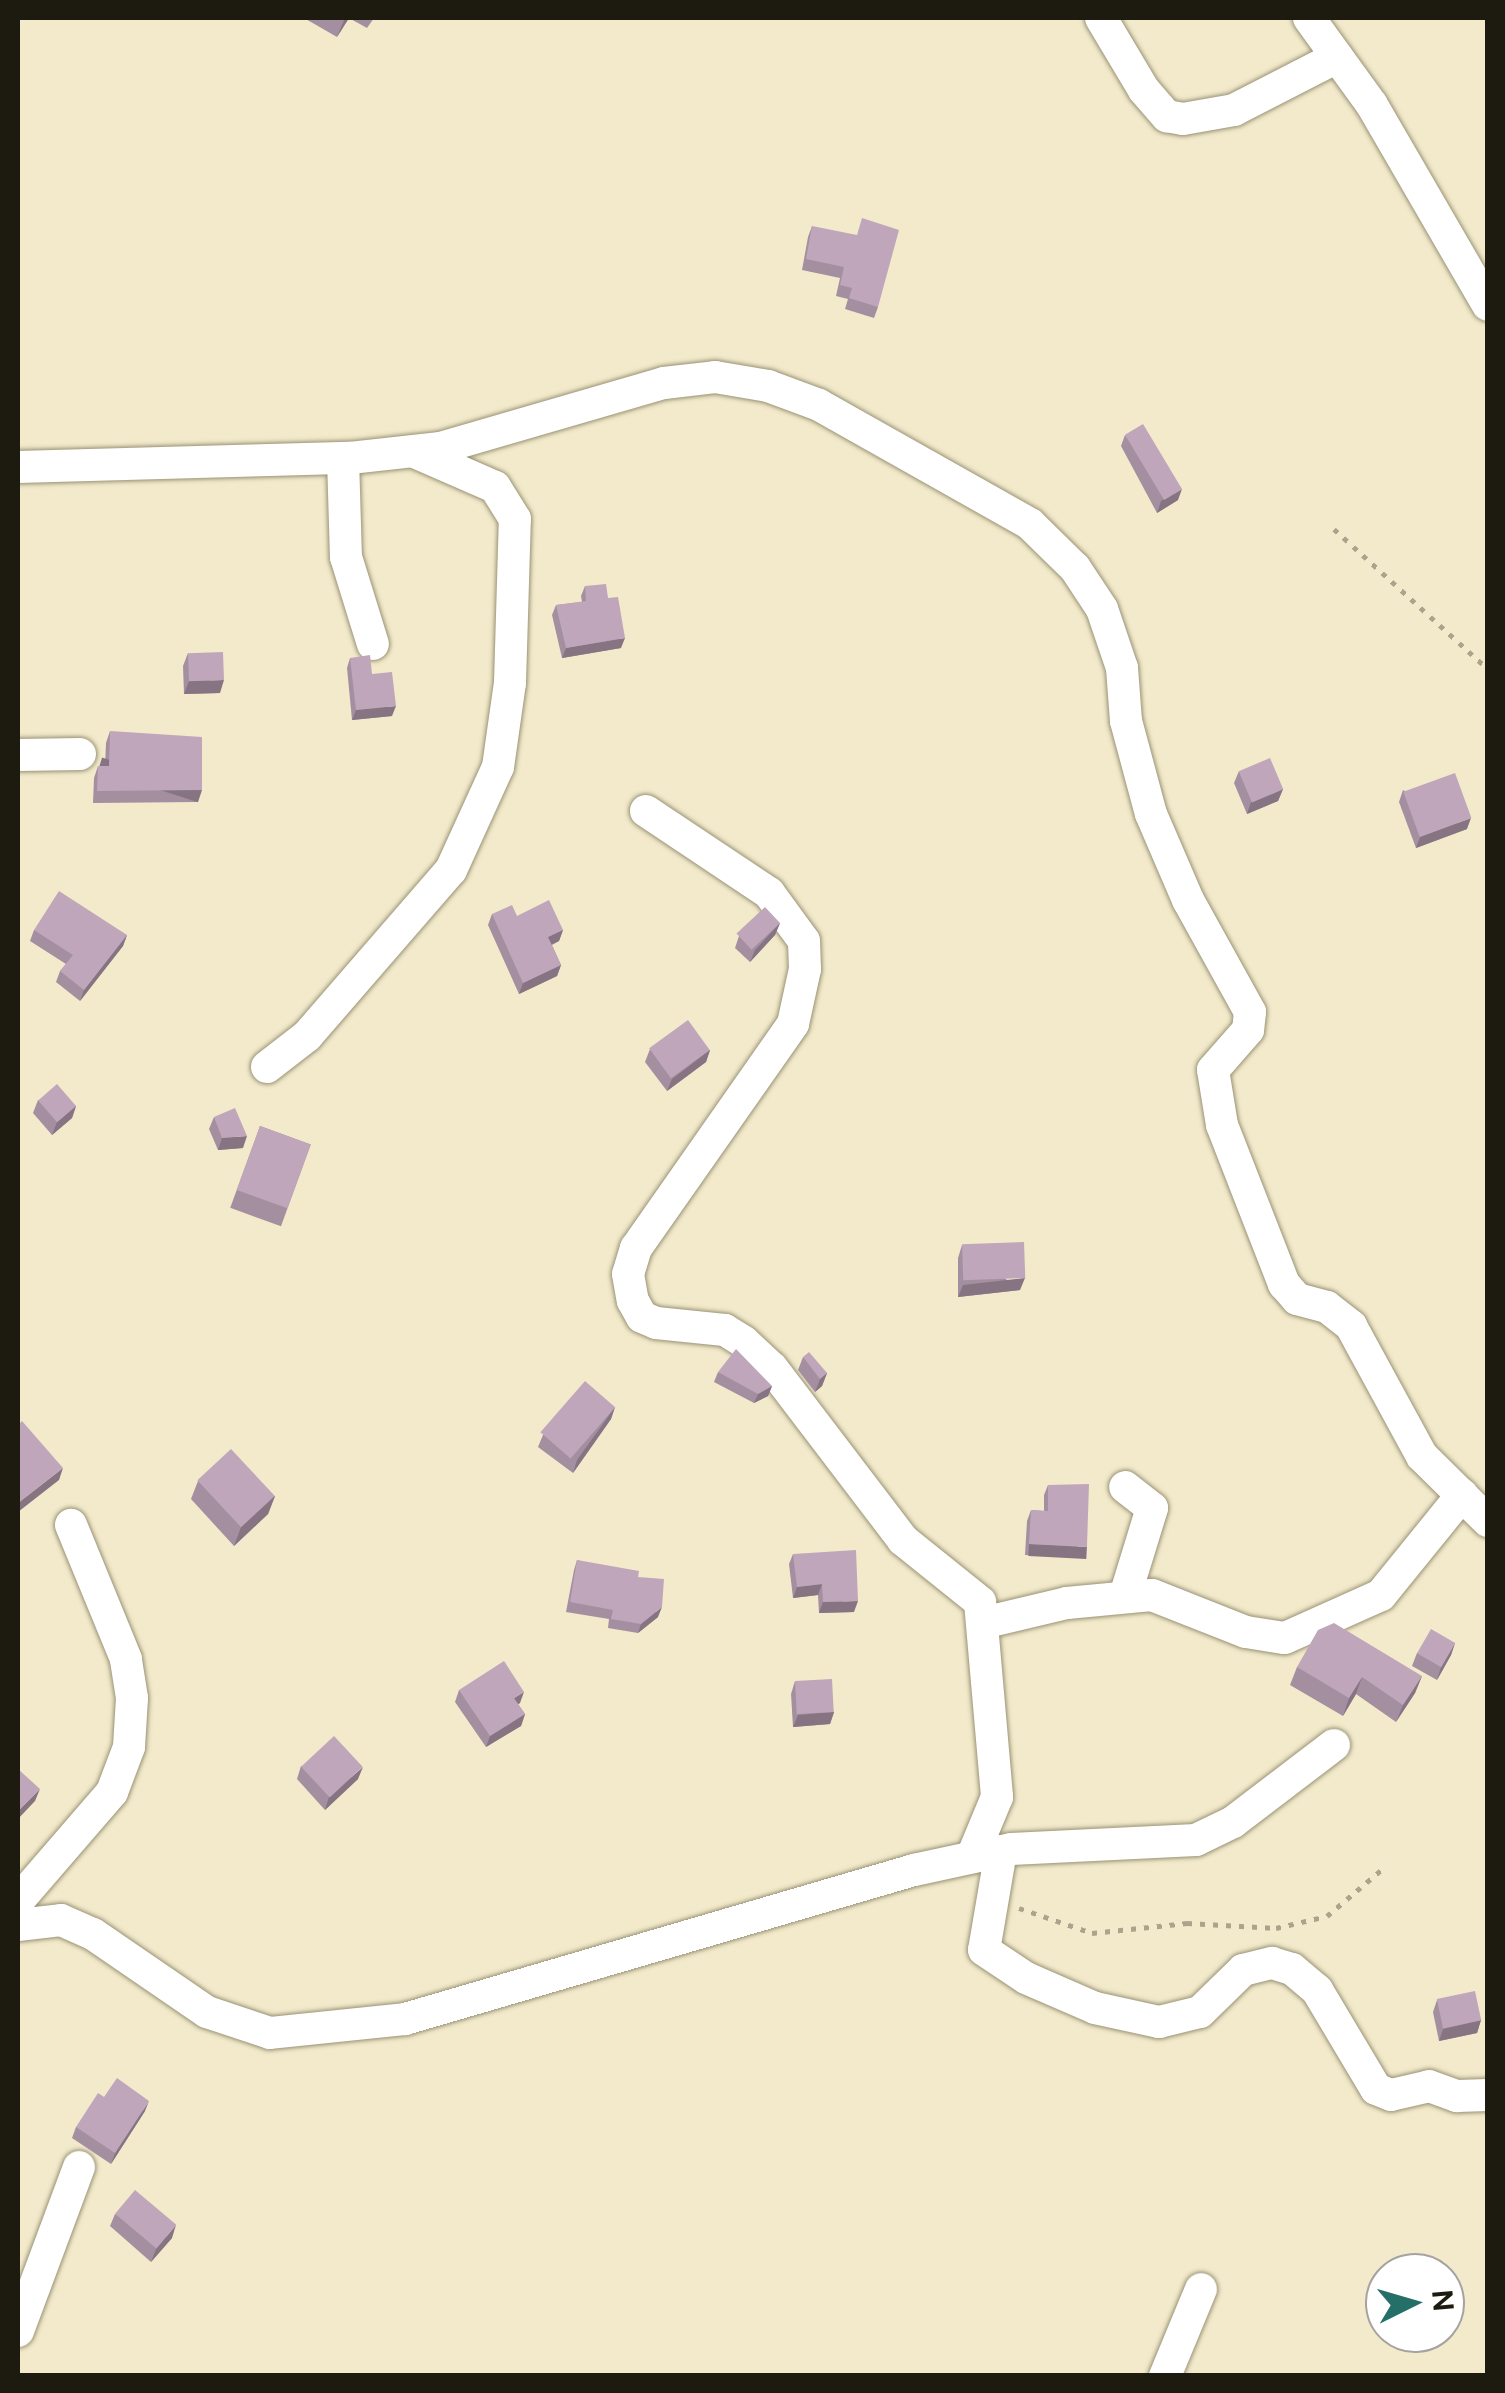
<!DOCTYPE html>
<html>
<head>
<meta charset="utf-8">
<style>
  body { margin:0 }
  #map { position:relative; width:1505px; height:2393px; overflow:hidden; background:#f2eacb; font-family:"Public Sans",sans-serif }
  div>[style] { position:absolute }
  .path>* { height:5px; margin-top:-2.5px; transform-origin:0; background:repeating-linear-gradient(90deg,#aba48c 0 5px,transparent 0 13px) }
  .roads { filter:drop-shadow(0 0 2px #9a9275) drop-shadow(0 0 2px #9a9275) }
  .minor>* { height:32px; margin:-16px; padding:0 16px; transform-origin:16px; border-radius:16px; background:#fff }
  .wall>* { inset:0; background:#a48fa1; transform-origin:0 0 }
  .shaded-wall>* { inset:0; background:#867483; transform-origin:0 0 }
  .building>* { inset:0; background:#bfa6bb; transform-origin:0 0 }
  span { translate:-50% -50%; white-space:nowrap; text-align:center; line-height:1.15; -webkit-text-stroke:8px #fff; paint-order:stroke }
  .frame { position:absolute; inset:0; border:20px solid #1d1a0f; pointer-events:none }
  .north { position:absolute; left:1365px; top:2253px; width:100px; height:100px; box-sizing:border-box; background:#fff; border:2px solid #a5a39f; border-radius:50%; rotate:85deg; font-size:28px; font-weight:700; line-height:40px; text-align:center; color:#1d1a0f }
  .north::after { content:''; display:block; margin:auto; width:35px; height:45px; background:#256f69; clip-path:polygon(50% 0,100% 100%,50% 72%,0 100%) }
</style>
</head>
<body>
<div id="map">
  <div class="path">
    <i style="left:1334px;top:529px;width:208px;rotate:42.3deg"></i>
    <i style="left:1019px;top:1908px;width:77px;rotate:18.9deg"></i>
    <i style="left:1092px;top:1933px;width:96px;rotate:-6deg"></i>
    <i style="left:1187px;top:1923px;width:89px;rotate:3.2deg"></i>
    <i style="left:1276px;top:1928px;width:52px;rotate:-13.2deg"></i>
    <i style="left:1327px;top:1916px;width:77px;rotate:-40.3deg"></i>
  </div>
  <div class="roads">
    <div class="minor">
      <i style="left:1101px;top:18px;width:84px;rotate:59.2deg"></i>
      <i style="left:1144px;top:90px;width:35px;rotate:49deg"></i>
      <i style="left:1167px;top:116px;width:16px;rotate:11deg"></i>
      <i style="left:1183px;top:119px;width:52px;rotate:-10deg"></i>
      <i style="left:1234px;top:110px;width:116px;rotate:-27.2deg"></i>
      <i style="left:1309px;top:18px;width:107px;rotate:54.1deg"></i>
      <i style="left:1372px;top:105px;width:231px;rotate:59.9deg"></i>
      <i style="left:343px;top:458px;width:99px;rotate:88.3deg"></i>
      <i style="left:346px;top:557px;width:91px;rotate:72.8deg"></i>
      <i style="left:18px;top:467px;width:332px;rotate:-1.6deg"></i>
      <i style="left:350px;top:458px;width:91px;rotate:-6.3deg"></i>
      <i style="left:440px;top:448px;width:233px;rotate:-16.2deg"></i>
      <i style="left:664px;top:383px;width:51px;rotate:-6.7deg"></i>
      <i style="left:715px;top:377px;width:54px;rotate:9.6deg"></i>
      <i style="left:768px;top:386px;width:54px;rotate:20.4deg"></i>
      <i style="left:819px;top:405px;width:242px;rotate:29.4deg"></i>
      <i style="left:1030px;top:524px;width:63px;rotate:44.4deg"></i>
      <i style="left:1075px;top:568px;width:49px;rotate:56.6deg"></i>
      <i style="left:1102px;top:609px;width:62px;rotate:71.3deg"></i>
      <i style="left:1122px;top:668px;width:53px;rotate:85.7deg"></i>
      <i style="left:1126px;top:721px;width:96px;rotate:75deg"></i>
      <i style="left:1151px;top:814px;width:94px;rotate:66.7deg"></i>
      <i style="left:1188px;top:900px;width:128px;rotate:61deg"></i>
      <i style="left:1250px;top:1012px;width:18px;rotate:96deg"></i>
      <i style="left:1248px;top:1030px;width:53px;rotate:131.2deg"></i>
      <i style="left:1213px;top:1070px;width:56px;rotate:80.7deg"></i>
      <i style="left:1222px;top:1125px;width:171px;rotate:68.7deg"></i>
      <i style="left:1284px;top:1284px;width:20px;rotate:49deg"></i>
      <i style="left:1297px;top:1299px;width:31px;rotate:15deg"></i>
      <i style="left:1327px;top:1307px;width:31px;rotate:38deg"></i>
      <i style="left:1351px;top:1326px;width:148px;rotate:61.4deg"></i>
      <i style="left:1422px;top:1456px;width:93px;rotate:44.6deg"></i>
      <i style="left:18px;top:755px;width:62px;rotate:-0.9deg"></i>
      <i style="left:646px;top:811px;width:148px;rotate:33.7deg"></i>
      <i style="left:769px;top:893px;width:59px;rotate:53.9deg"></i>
      <i style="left:804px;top:941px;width:28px;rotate:88deg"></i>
      <i style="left:805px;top:969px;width:56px;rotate:102.3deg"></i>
      <i style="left:793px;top:1024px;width:274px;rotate:125deg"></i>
      <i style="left:636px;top:1248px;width:27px;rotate:107deg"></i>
      <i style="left:628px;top:1274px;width:27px;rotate:80deg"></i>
      <i style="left:633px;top:1301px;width:18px;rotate:61deg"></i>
      <i style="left:642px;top:1317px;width:15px;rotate:23deg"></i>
      <i style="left:656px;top:1323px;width:69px;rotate:5.8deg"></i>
      <i style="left:725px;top:1330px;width:22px;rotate:32deg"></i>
      <i style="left:744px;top:1342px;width:38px;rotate:43deg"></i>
      <i style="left:772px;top:1368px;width:216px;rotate:52.7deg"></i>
      <i style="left:903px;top:1540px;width:99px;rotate:38.8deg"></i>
      <i style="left:980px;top:1602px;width:196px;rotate:85deg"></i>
      <i style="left:997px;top:1797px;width:65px;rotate:112.6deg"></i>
      <i style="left:267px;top:1067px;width:51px;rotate:-37.8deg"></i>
      <i style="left:307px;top:1036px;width:220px;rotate:-49.1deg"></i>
      <i style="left:451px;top:870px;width:113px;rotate:-65.5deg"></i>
      <i style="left:498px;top:767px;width:85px;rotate:-81.9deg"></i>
      <i style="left:510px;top:683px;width:164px;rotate:-88.3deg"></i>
      <i style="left:515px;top:519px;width:38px;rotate:-122deg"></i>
      <i style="left:495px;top:487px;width:85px;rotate:-156.4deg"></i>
      <i style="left:1125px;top:1596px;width:92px;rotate:-72.9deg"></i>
      <i style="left:1152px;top:1508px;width:34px;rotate:-142deg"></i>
      <i style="left:987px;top:1622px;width:82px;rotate:-13.4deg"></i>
      <i style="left:1067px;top:1603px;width:85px;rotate:-5.4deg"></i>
      <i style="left:1152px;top:1595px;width:101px;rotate:21.5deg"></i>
      <i style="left:1246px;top:1632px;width:39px;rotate:9deg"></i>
      <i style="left:1285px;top:1638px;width:105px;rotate:-24.1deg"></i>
      <i style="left:1381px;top:1595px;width:129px;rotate:-51deg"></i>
      <i style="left:1001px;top:1851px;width:100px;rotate:99.7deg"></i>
      <i style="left:984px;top:1950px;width:50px;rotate:33.7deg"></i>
      <i style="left:1026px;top:1978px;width:75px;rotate:23.5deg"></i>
      <i style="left:1095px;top:2008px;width:66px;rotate:12.3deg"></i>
      <i style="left:1159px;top:2022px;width:42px;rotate:-13.7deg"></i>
      <i style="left:1200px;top:2012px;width:60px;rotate:-44.3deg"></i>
      <i style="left:1243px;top:1970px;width:30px;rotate:-14deg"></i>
      <i style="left:1272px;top:1963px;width:21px;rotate:17deg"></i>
      <i style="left:1292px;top:1969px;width:33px;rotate:40deg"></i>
      <i style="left:1317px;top:1990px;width:115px;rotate:59.2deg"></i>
      <i style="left:1376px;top:2089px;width:16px;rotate:22deg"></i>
      <i style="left:1391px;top:2095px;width:39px;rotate:-13deg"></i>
      <i style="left:1429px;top:2086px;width:30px;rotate:20deg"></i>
      <i style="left:1457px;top:2096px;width:31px;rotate:-2deg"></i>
      <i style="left:18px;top:1901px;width:144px;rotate:-49.2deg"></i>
      <i style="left:112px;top:1792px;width:48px;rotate:-69.3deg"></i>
      <i style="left:129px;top:1747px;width:49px;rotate:-86.5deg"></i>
      <i style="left:132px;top:1698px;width:39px;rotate:-99deg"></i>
      <i style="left:126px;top:1659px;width:145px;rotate:-112.3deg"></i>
      <i style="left:18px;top:1925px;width:43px;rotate:-6.6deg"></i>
      <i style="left:61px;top:1920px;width:35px;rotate:24deg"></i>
      <i style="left:93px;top:1934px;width:138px;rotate:34.4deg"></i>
      <i style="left:207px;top:2012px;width:66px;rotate:18.4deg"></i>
      <i style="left:270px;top:2033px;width:136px;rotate:-5.9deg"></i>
      <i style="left:405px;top:2019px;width:530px;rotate:-16.32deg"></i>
      <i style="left:914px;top:1870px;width:99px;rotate:-12.2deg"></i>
      <i style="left:1011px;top:1849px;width:185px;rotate:-2.8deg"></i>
      <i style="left:1196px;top:1840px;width:41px;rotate:-25.9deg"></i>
      <i style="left:1233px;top:1822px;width:127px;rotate:-37.3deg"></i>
      <i style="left:18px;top:2331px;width:175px;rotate:-69.6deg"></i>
      <i style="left:1165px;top:2376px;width:94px;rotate:-67.5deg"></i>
    </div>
  </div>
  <div class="wall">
    <i style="clip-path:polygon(304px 18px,349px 18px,337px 37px)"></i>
    <i style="clip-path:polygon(349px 18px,374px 18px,367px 28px)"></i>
    <i style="clip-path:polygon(812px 226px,878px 307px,874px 318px,845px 309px,848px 299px,836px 296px,840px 278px,802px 270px,808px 237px)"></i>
    <i style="clip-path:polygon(1125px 435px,1178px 500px,1157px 513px,1121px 446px)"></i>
    <i style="clip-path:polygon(585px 586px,608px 598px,621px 648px,562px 658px,552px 615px,556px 605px,582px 602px,581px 596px)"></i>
    <i style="clip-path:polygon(188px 653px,220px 693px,184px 694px,183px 666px)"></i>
    <i style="clip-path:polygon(350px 658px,372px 674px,392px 716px,352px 720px,347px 668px)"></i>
    <i style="clip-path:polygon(110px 731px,198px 802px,93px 803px,94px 778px,98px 766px,105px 766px,106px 743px)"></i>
    <i style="clip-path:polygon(1239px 771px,1283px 789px,1278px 801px,1247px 814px,1234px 783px)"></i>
    <i style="clip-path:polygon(1403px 790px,1467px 829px,1416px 848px,1399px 802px)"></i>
    <i style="clip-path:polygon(492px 914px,517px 916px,563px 930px,559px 941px,552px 945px,561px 965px,557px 976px,519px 994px,488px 925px)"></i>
    <i style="clip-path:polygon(780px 923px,775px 935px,750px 962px,735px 948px,739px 936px)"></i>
    <i style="clip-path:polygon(34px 930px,127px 935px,123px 946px,80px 1001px,56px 982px,60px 971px,66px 964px,30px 941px)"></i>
    <i style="clip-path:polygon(650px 1049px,710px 1050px,706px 1062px,667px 1091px,645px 1062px)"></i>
    <i style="clip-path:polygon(38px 1100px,76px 1106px,72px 1118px,52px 1135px,33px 1113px)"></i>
    <i style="clip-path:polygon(214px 1117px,243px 1148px,218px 1150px,209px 1129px)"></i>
    <i style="left:260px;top:1126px;width:54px;height:87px;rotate:20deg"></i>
    <i style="clip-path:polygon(962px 1245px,1020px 1290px,958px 1297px,958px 1258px)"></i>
    <i style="clip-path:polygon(803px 1357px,827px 1373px,822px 1386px,815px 1392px,798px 1370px)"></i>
    <i style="clip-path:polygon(718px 1372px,772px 1386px,768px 1396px,754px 1403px,714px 1382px)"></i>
    <i style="clip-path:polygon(615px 1407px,611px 1419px,573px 1473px,538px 1447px,543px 1435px)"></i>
    <i style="clip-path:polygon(198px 1481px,275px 1496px,268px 1514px,234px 1546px,191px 1499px)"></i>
    <i style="clip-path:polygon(1048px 1485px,1083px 1558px,1025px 1555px,1027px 1521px,1031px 1510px,1044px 1511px,1044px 1495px)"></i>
    <i style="clip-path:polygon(793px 1554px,854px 1612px,819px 1613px,818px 1595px,793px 1598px,789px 1564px)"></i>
    <i style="clip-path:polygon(577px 1560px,638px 1577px,658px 1617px,638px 1633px,608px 1628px,609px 1619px,566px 1612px,574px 1570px)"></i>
    <i style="clip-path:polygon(1455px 1643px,1451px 1655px,1437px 1680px,1412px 1666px,1417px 1653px)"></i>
    <i style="clip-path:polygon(1297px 1667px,1422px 1676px,1415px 1693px,1396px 1722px,1356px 1694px,1343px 1716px,1290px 1685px)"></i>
    <i style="clip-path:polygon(795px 1681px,834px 1712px,830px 1724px,793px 1727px,791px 1694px)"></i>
    <i style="clip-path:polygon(459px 1690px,520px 1703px,518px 1704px,525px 1714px,521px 1726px,486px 1747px,455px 1702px)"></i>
    <i style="clip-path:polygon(301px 1766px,358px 1779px,325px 1810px,297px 1779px)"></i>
    <i style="clip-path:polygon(1437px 2000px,1481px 2020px,1477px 2033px,1439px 2041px,1433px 2012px)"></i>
    <i style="clip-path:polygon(145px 2111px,111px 2164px,72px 2138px,76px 2127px)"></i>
    <i style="clip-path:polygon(115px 2214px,172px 2238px,151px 2262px,110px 2226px)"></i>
  </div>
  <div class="shaded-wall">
    <i style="clip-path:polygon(345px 18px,349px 18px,337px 37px)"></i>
    <i style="clip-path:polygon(1182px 489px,1178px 500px,1157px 513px,1161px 501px)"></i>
    <i style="clip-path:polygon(625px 638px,621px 648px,562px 658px,566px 648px)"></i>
    <i style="clip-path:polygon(224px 680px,220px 693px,184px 694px,189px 681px)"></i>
    <i style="clip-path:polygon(396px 706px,392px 716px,352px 720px,356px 710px)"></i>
    <i style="clip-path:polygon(1283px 789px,1278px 801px,1247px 814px,1251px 802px)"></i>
    <i style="left:202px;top:790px;width:13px;height:105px;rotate:108deg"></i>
    <i style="clip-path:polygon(1471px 818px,1467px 829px,1416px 848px,1420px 837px)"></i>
    <i style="clip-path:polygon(780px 923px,775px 935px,750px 962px,755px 950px)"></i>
    <i style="clip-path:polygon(563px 930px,559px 941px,544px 948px,548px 937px)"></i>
    <i style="clip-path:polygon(127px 935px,123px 946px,80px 1001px,84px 990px)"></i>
    <i style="clip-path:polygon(561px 965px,557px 976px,519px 994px,523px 983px)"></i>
    <i style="clip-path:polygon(710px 1050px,706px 1062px,667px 1091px,672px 1079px)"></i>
    <i style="clip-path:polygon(76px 1106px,72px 1118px,52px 1135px,57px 1122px)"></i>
    <i style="clip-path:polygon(247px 1136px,243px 1148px,218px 1150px,222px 1138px)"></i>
    <i style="clip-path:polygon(1025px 1278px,1020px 1290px,958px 1297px,963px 1285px)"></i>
    <i style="clip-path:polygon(827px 1373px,822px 1386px,815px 1392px,820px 1379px)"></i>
    <i style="clip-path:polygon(772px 1386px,768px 1396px,754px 1403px,758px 1394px)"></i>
    <i style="clip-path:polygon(615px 1407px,611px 1419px,573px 1473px,577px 1460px)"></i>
    <i style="clip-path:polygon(63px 1468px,59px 1480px,18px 1512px,18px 1503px)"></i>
    <i style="clip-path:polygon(275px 1496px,268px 1514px,234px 1546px,241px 1527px)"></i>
    <i style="left:1029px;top:1544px;width:58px;height:12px;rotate:3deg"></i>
    <i style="clip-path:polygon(822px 1584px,818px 1595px,793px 1598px,797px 1587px)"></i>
    <i style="clip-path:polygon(858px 1601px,854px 1612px,819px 1613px,823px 1602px)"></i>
    <i style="clip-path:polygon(662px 1607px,658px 1617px,638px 1633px,641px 1624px)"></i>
    <i style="clip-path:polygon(1455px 1643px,1451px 1655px,1437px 1680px,1441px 1667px)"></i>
    <i style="clip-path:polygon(1422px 1676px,1415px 1693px,1396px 1722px,1403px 1705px)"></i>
    <i style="clip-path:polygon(1362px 1677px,1356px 1694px,1343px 1716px,1349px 1698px)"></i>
    <i style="clip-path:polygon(524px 1692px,520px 1703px,510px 1709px,514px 1698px)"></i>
    <i style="clip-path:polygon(834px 1712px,830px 1724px,793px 1727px,798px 1715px)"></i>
    <i style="clip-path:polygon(525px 1714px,521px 1726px,486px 1747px,490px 1736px)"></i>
    <i style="clip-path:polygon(363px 1767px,358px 1779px,325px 1810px,329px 1797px)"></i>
    <i style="clip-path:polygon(40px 1789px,35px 1801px,18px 1819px,18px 1811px)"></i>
    <i style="clip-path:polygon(1481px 2020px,1477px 2033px,1439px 2041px,1443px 2029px)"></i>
    <i style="clip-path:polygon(149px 2101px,145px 2111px,111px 2164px,115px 2153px)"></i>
    <i style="clip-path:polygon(176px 2225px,172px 2238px,151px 2262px,156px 2249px)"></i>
  </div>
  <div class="building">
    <i style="clip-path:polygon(862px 218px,899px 230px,878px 307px,849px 298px,852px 288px,840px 285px,844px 267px,806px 259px,812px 226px,857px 235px)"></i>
    <i style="left:1143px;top:424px;width:76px;height:21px;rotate:59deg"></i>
    <i style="clip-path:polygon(606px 584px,608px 598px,618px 597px,625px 638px,566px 648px,556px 605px,586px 601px,585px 586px)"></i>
    <i style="left:223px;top:652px;width:28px;height:35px;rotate:88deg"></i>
    <i style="clip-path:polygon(370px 655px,372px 674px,392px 672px,396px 706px,356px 710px,350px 658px)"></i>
    <i style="clip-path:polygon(110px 731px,202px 737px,202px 790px,97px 791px,98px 766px,109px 766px)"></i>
    <i style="left:1270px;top:758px;width:34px;height:34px;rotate:67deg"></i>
    <i style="left:1455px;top:773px;width:48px;height:55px;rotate:70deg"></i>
    <i style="clip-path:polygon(59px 891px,127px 935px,84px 990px,60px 971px,73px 955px,34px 930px)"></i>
    <i style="clip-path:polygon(549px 900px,563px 930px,548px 937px,561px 965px,523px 983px,492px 914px,512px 905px,517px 916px)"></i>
    <i style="left:765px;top:907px;width:22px;height:39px;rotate:47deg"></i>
    <i style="left:688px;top:1020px;width:37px;height:48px;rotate:54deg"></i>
    <i style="left:57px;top:1084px;width:29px;height:25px;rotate:49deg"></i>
    <i style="clip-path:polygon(235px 1108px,247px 1136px,222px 1138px,214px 1117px)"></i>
    <i style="left:260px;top:1126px;width:54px;height:68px;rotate:20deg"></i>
    <i style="left:1024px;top:1242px;width:36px;height:62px;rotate:88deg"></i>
    <i style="clip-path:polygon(736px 1349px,772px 1386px,758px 1394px,718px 1372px)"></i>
    <i style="clip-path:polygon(809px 1352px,827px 1373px,820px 1379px,803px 1357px)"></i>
    <i style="left:585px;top:1381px;width:40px;height:68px;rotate:41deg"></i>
    <i style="clip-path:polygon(22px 1421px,63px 1468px,18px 1503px,18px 1425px)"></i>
    <i style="left:231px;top:1449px;width:64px;height:46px;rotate:47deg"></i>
    <i style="clip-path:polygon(1089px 1484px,1087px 1547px,1029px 1544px,1031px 1510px,1048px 1511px,1048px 1485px)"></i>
    <i style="clip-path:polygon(856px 1550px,858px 1601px,823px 1602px,822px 1584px,797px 1587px,793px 1554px)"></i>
    <i style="clip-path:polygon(577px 1560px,639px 1571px,638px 1577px,664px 1579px,662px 1607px,641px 1624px,611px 1619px,613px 1610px,570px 1602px)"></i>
    <i style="clip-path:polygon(1334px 1623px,1422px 1676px,1403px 1705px,1362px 1677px,1349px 1698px,1297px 1667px,1318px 1630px)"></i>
    <i style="left:1431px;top:1629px;width:28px;height:28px;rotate:30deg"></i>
    <i style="clip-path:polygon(504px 1661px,524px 1692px,514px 1698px,525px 1714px,490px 1736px,459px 1690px)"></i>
    <i style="left:832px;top:1679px;width:33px;height:37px;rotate:87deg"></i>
    <i style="left:334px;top:1736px;width:42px;height:45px;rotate:47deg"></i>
    <i style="clip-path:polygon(18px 1769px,40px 1789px,18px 1811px)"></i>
    <i style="left:1475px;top:1991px;width:30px;height:39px;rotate:78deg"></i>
    <i style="clip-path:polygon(117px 2078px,149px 2101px,115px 2153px,76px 2127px,98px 2093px,104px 2097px)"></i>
    <i style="left:135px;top:2190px;width:54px;height:31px;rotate:40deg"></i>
  </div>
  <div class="frame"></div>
  <div class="north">N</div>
</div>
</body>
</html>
